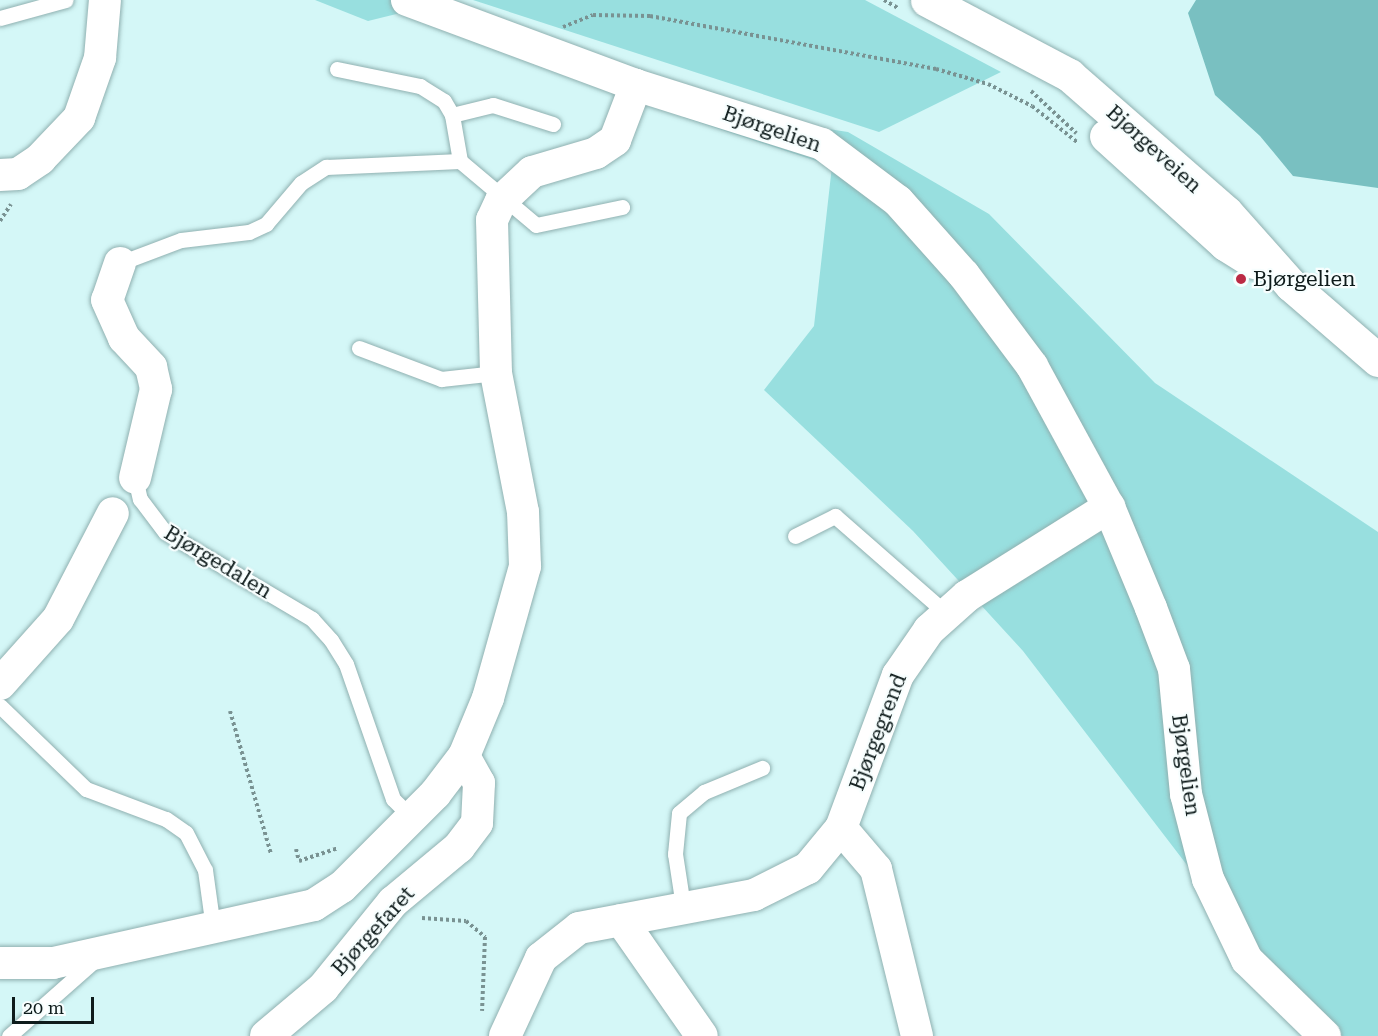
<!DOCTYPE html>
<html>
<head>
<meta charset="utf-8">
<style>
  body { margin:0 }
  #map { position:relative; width:1378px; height:1036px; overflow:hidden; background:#d4f7f7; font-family:"Roboto Serif",serif }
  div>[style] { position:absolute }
  .green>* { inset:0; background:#98dfdf }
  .water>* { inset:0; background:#79c0c1 }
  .path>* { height:4px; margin-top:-2px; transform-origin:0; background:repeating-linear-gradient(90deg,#799292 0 3px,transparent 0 6px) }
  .roads { filter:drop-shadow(0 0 2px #8fb0b0) drop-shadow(0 0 2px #8fb0b0) }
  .lane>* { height:15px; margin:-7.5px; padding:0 7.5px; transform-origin:7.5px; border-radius:7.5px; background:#fff }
  .street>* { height:32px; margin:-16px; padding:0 16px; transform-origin:16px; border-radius:16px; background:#fff }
  .primary>* { height:33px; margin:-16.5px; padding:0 16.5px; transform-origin:16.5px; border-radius:16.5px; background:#fff }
  .dots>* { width:16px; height:16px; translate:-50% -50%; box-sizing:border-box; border:3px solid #f7fefe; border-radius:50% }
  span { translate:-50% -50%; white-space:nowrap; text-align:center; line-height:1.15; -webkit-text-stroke:4.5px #f7fefe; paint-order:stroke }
  .street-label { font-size:21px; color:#0e1b1b }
  .poi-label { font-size:21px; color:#0e1b1b }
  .left { translate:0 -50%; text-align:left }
  .scale { position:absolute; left:12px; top:997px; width:82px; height:27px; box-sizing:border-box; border:3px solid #0e1b1b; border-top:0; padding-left:8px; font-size:18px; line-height:21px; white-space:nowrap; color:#0e1b1b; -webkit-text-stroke:4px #f7fefe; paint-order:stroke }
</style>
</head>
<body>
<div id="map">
  <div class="green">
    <i style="clip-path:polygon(315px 0,453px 0,368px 21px)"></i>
    <i style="clip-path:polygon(473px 0,865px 0,1001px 72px,879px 132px)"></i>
    <i style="clip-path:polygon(716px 112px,848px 132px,989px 214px,1155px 383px,1378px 532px,1378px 1036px,1318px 1036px,1023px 651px,913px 531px,764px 390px,814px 326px,832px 166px,683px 117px)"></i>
  </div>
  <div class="water">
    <i style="clip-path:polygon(1196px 0,1378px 0,1378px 188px,1293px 176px,1260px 136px,1215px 95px,1188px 13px)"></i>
  </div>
  <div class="path">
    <i style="left:884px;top:0;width:16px;rotate:30deg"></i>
    <i style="left:563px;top:27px;width:32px;rotate:-22deg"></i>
    <i style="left:593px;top:15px;width:57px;rotate:1deg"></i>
    <i style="left:650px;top:16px;width:291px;rotate:10.5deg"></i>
    <i style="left:936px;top:69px;width:54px;rotate:16.1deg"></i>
    <i style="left:988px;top:84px;width:49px;rotate:26.6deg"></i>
    <i style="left:1032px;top:106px;width:58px;rotate:38.7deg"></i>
    <i style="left:1031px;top:91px;width:62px;rotate:43deg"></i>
    <i style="left:0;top:221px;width:20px;rotate:-57deg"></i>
    <i style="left:230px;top:711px;width:149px;rotate:74deg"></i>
    <i style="left:296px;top:849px;width:12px;rotate:76deg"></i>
    <i style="left:299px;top:861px;width:41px;rotate:-18.4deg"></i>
    <i style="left:422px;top:918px;width:44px;rotate:3.9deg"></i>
    <i style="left:466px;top:921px;width:25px;rotate:40deg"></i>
    <i style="left:485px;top:937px;width:74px;rotate:92.3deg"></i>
  </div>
  <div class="roads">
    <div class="lane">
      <i style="left:0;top:18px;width:68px;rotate:-15.3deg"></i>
      <i style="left:337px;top:69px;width:85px;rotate:11.6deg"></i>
      <i style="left:420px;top:86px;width:28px;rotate:32deg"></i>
      <i style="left:444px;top:101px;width:16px;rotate:60deg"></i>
      <i style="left:452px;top:115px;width:47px;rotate:80.1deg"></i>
      <i style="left:452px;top:115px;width:42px;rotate:-13.7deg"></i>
      <i style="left:493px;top:105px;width:63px;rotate:17.6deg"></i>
      <i style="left:120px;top:263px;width:65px;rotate:-20.7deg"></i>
      <i style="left:181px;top:240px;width:68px;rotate:-6.7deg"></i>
      <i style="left:249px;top:232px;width:19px;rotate:-25deg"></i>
      <i style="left:266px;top:224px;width:54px;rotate:-49.5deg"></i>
      <i style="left:301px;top:183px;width:30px;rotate:-33deg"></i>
      <i style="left:326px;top:167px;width:134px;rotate:-2.6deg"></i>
      <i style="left:460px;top:161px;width:99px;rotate:40.1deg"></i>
      <i style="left:536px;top:225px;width:88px;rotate:-11.8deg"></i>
      <i style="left:359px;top:348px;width:88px;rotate:20.7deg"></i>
      <i style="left:441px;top:379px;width:55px;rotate:-6.2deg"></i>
      <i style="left:135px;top:478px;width:22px;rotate:77deg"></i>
      <i style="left:140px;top:499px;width:41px;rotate:52.9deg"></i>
      <i style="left:165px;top:532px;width:171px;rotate:30.6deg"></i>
      <i style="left:312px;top:619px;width:28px;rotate:48deg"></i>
      <i style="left:331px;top:640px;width:28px;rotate:58deg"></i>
      <i style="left:346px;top:664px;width:143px;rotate:70.8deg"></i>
      <i style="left:393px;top:799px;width:25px;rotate:45deg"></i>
      <i style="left:795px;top:536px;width:45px;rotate:-26.6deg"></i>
      <i style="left:835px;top:516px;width:149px;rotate:41.2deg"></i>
      <i style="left:0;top:706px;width:120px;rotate:44deg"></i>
      <i style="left:86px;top:789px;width:85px;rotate:20.6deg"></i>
      <i style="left:166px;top:819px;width:24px;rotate:35deg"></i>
      <i style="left:186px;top:833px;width:42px;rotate:62.8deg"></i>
      <i style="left:205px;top:870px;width:59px;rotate:82.1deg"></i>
      <i style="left:683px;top:906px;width:53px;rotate:-98.7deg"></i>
      <i style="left:675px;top:854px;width:41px;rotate:-84.4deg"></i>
      <i style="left:679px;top:813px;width:33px;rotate:-40deg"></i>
      <i style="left:704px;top:792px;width:63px;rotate:-22.5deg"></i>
      <i style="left:9px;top:1036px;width:115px;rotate:-41.5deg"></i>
    </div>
    <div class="street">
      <i style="left:407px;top:0;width:244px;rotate:20.4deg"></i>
      <i style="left:636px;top:85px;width:195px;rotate:17.6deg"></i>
      <i style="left:822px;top:144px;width:95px;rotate:36.9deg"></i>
      <i style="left:898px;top:201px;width:99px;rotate:48.3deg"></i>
      <i style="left:964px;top:275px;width:114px;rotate:53.2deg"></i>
      <i style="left:1032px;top:366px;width:161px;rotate:61.4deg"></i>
      <i style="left:1109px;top:507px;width:109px;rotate:67.4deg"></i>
      <i style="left:1151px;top:608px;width:65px;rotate:69.3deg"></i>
      <i style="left:1174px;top:669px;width:126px;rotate:84.5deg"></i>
      <i style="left:1186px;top:794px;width:88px;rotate:75.5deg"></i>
      <i style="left:1208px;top:879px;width:90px;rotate:64.3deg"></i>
      <i style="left:1247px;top:960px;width:109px;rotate:44.3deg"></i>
      <i style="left:0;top:175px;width:18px;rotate:-3deg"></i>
      <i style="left:18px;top:174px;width:27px;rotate:-34deg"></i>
      <i style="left:40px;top:159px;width:57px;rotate:-46.4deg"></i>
      <i style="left:79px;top:118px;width:64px;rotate:-70.7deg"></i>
      <i style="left:100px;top:58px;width:58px;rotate:-85.1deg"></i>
      <i style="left:120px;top:263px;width:39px;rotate:109deg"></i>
      <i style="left:107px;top:300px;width:42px;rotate:65.9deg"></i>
      <i style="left:124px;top:338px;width:40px;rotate:47deg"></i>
      <i style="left:151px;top:367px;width:23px;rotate:77deg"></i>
      <i style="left:156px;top:389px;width:91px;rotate:103.3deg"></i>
      <i style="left:0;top:684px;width:87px;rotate:-48.3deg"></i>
      <i style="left:58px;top:619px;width:119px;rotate:-62.6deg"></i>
      <i style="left:841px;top:828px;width:54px;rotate:49.5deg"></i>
      <i style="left:876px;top:869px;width:172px;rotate:76.2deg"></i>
      <i style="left:621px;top:920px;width:141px;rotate:55.1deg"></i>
      <i style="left:0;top:963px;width:53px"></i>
      <i style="left:53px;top:963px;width:267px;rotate:-12.5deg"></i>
      <i style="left:314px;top:905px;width:33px;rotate:-33deg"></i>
      <i style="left:342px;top:887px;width:132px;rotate:-45deg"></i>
      <i style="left:435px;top:794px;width:48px;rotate:-52.7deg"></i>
      <i style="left:464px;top:756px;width:63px;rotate:-67.5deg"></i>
      <i style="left:488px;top:698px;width:137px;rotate:-74.3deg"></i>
      <i style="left:525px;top:566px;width:54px;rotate:-92.1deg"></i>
      <i style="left:523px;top:512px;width:142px;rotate:-101deg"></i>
      <i style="left:496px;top:373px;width:153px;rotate:-91.5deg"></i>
      <i style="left:492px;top:220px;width:21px;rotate:-65deg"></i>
      <i style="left:501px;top:201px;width:42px;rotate:-43.1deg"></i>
      <i style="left:532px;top:172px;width:67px;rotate:-16.5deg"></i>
      <i style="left:596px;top:153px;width:23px;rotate:-34deg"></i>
      <i style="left:615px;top:140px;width:59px;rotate:-69.1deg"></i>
      <i style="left:266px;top:1036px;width:75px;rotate:-40.1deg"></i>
      <i style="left:323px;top:988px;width:111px;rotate:-50.9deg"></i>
      <i style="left:393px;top:902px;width:86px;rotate:-39.8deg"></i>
      <i style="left:459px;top:847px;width:30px;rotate:-53deg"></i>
      <i style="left:477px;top:823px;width:40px;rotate:-87.1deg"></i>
      <i style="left:479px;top:783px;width:31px;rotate:-119deg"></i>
      <i style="left:505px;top:1036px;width:86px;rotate:-65.2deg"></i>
      <i style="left:541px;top:958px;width:48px;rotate:-38.3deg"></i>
      <i style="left:579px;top:928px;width:178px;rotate:-10.7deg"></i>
      <i style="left:754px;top:895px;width:60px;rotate:-26.6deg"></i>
      <i style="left:808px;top:868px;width:52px;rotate:-50.5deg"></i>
      <i style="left:841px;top:828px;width:163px;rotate:-69.6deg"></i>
      <i style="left:898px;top:675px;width:55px;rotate:-55.4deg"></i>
      <i style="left:929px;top:630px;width:51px;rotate:-41.8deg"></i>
      <i style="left:967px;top:596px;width:168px;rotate:-32.1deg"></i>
    </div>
    <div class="primary">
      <i style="left:927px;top:0;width:161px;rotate:27.8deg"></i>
      <i style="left:1069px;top:75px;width:208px;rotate:41.1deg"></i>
      <i style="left:1226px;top:212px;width:98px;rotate:48.3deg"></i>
      <i style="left:1291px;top:285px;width:115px;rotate:40.8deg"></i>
      <i style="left:1106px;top:136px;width:161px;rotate:42.2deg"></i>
      <i style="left:1225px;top:244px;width:34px;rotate:32deg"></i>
    </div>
  </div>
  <div class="dots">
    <i style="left:1241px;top:279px;background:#bb2a45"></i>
  </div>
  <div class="street-label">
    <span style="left:772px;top:129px;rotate:19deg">Bjørgelien</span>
    <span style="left:1154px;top:149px;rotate:42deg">Bjørgeveien</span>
    <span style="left:218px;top:562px;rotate:31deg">Bjørgedalen</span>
    <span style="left:878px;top:732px;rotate:-69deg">Bjørgegrend</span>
    <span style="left:1186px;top:765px;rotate:82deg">Bjørgelien</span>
    <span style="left:373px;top:931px;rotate:-48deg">Bjørgefaret</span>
  </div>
  <div class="poi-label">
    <span class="left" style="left:1253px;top:279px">Bjørgelien</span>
  </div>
  <div class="scale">20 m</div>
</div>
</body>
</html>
